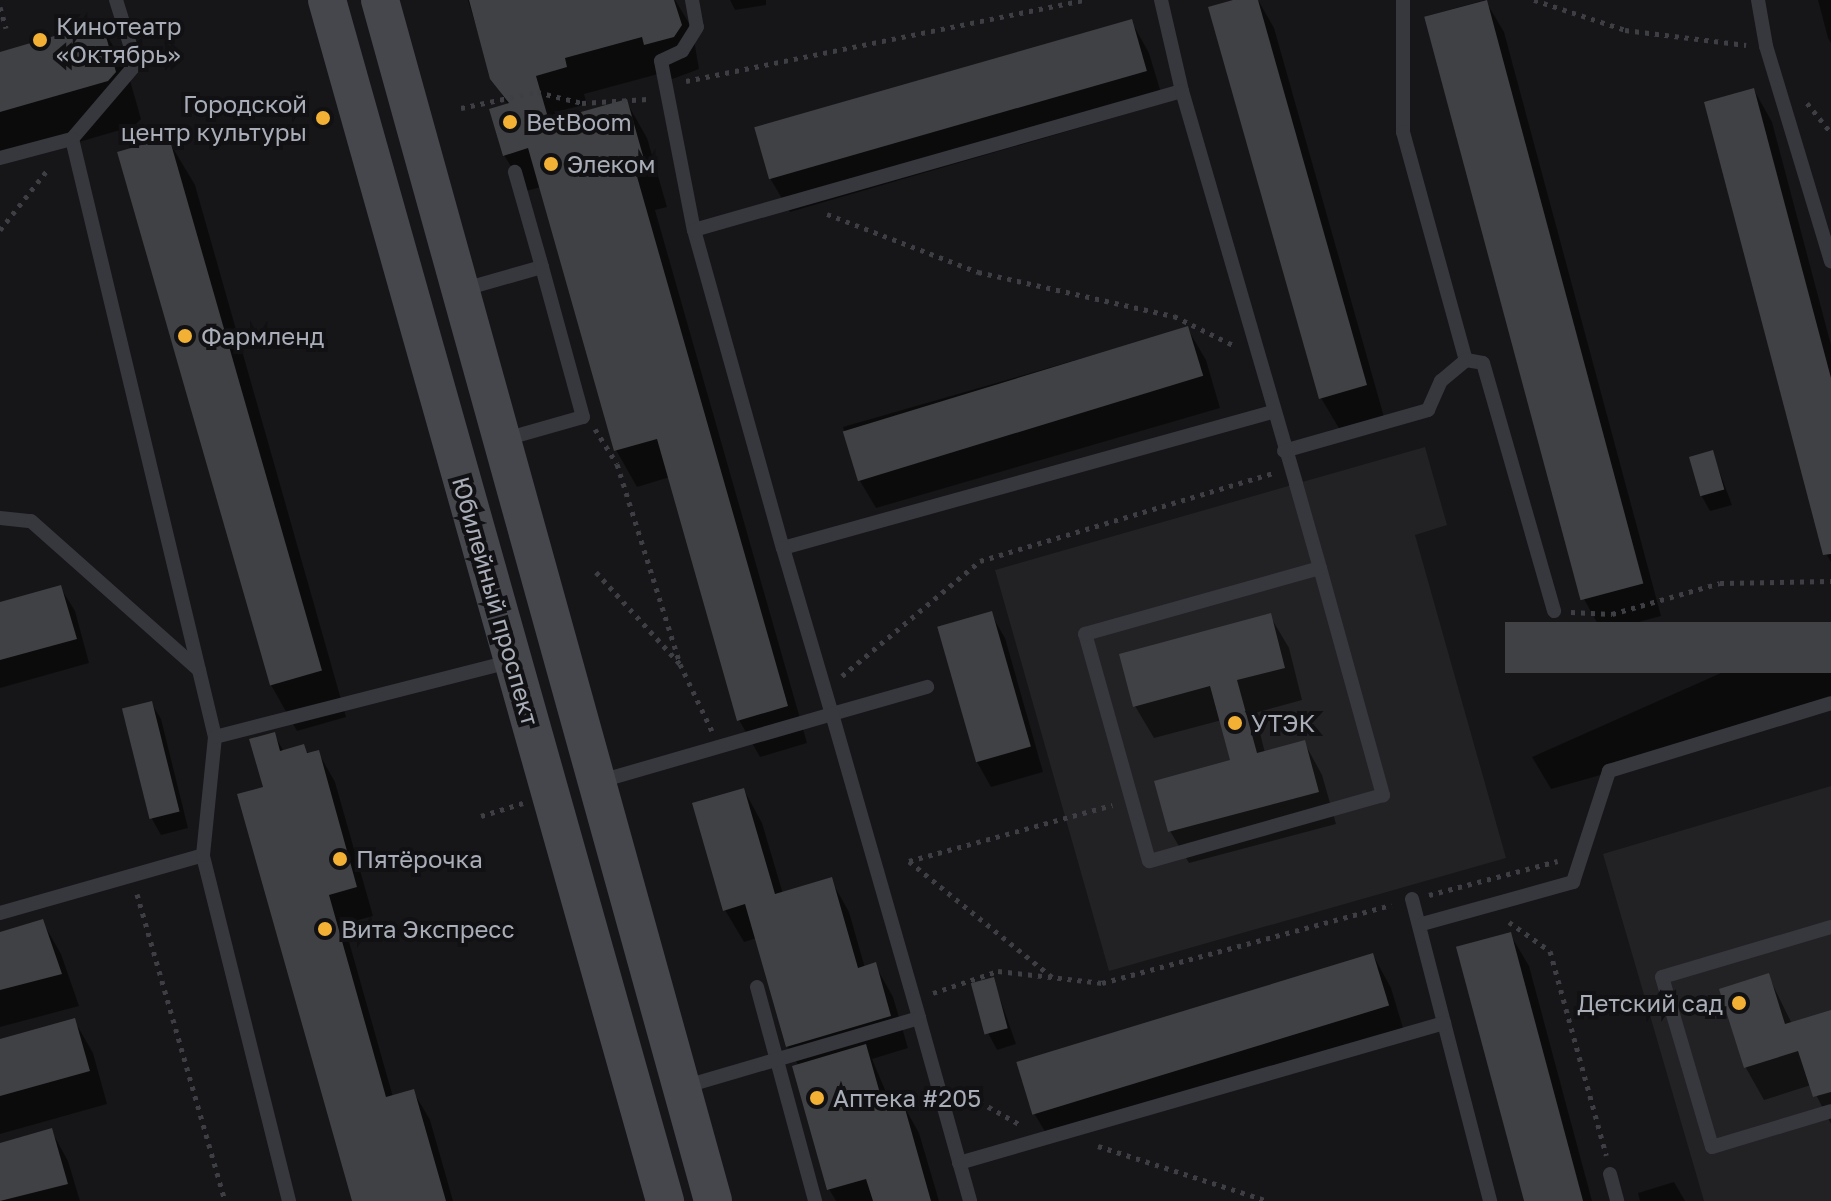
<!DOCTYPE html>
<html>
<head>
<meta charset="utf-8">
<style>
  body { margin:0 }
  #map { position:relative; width:1831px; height:1201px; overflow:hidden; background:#161618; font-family:"Golos Text",sans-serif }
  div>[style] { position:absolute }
  .built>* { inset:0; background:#222225 }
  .shadow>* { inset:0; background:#0007 }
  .building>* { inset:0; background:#404145; transform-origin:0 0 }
  .path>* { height:5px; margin-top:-2.5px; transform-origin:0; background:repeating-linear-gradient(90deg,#3d3f44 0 4px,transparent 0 10px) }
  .service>* { height:14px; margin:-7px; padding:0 7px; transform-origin:7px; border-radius:7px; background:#37383d }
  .secondary>* { height:38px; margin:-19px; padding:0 19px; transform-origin:19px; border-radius:19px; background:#45474d }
  .dots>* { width:22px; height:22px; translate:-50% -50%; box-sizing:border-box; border:4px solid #111113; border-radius:50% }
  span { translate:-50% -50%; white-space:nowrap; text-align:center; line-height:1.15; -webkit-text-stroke:8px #111113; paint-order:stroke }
  .poi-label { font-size:24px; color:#a8adb8 }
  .left { translate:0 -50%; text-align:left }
  .right { translate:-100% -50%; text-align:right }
  .street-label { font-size:24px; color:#a8adb8 }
</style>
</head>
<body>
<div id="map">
  <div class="built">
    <i style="clip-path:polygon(1425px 447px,1447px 525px,1415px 535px,1506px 858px,1109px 971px,995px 570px)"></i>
    <i style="clip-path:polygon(1831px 786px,1831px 1201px,1704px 1201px,1603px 854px)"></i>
  </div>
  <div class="shadow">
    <i style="clip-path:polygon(468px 0,675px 0,692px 28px,699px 69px,667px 81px,662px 73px,584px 94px,587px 104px,556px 112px,558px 121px,626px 101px,647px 138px,667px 207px,655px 210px,807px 743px,760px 757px,739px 720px,670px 477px,637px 487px,616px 450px,541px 187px,526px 191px,504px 155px,508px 105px,492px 78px)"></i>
    <i style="clip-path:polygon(730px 0,766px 0,766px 5px,735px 10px)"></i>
    <i style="clip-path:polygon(1241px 0,1258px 0,1274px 28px,1384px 417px,1340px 430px,1321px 398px)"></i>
    <i style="clip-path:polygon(1485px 0,1504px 32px,1661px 616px,1602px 632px,1584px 599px,1427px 16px)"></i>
    <i style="clip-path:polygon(1818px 0,1831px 0,1831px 43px,1828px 38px)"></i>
    <i style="clip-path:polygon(1131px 21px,1149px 53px,1164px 103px,790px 212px,771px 180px,757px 130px)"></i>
    <i style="clip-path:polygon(101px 25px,127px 70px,141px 119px,134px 126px,0 165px,0 54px)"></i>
    <i style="clip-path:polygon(1754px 90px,1772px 122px,1831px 345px,1831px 562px,1824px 550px)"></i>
    <i style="clip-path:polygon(168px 140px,195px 185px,346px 717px,297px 731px,271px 685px)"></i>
    <i style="clip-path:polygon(1187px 328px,1206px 360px,1220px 408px,876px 508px,857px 476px,843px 427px)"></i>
    <i style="clip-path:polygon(1712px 452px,1732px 505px,1710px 511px,1701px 495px)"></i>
    <i style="clip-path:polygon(60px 587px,75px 611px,89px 663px,0 688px,0 604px)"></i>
    <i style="clip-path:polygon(991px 614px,1005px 638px,1043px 772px,991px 787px,977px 762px)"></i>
    <i style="clip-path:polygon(1270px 616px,1289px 648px,1302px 700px,1255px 713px,1265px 753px,1304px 742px,1322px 775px,1336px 824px,1189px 863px,1170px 831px,1233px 762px,1222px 720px,1154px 738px,1135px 706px)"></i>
    <i style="clip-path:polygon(1831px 624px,1831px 710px,1551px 789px,1532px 757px)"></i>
    <i style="clip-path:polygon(151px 703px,161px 719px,188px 828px,161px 835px,152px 819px)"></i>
    <i style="clip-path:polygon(274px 734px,284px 752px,318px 752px,335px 782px,373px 916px,344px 924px,393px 1097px,413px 1091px,430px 1120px,453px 1201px,354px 1201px,266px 789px)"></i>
    <i style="clip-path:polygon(744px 790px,762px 823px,783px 894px,831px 880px,849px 912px,865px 968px,875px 965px,893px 997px,908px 1048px,872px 1059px,891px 1104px,901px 1101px,919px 1133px,939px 1201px,836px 1201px,829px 1189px,799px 1066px,787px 1046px,757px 938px,744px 942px,725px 910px)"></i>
    <i style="clip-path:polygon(42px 921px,61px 954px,79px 1006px,0 1027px,0 934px)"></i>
    <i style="clip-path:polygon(1510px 934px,1529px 966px,1592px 1201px,1527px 1201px)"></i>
    <i style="clip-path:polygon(1373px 955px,1391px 988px,1406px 1038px,1050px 1140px,1031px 1108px)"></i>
    <i style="clip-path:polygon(1768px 975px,1792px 1024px,1831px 1012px,1831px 1124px,1811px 1085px,1764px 1100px,1746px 1068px)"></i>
    <i style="clip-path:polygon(993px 979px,1016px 1044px,997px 1050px,988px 1033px)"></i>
    <i style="clip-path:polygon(74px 1020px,93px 1053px,107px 1104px,0 1134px,0 1041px)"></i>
    <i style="clip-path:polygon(51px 1130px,68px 1161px,80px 1201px,0 1201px,0 1145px)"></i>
    <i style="clip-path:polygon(1674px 1182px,1685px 1201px,1640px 1201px,1638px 1193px)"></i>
  </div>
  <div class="building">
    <i style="clip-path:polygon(469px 0,674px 0,682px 25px,674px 37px,644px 45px,642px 37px,565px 58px,567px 67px,536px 76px,549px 121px,627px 99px,647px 170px,636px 173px,788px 706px,737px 721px,657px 439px,614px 451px,528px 148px,503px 156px,489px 109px,509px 103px,490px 79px)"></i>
    <i style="clip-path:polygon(1233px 0,1258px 0,1367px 385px,1319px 399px,1208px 7px)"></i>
    <i style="left:1487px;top:0;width:604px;height:65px;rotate:75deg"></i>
    <i style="left:1132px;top:19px;width:54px;height:393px;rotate:74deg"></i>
    <i style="clip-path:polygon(102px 22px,116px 72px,108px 81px,0 112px,0 52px)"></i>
    <i style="clip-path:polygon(1754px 88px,1831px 378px,1831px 554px,1823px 555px,1704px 102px)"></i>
    <i style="left:169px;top:137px;width:555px;height:54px;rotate:74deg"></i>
    <i style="left:1188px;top:326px;width:52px;height:361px;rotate:73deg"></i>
    <i style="left:1713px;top:450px;width:41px;height:25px;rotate:74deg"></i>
    <i style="clip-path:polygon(61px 585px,77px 639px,0 660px,0 602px)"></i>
    <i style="left:992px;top:611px;width:141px;height:57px;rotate:74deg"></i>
    <i style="clip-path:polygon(1271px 613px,1285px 668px,1237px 680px,1257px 753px,1305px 740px,1319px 792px,1168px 832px,1154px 781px,1230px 760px,1210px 686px,1133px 707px,1119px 654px)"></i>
    <i style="left:1831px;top:622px;width:51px;height:326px;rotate:90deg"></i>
    <i style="left:152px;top:701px;width:114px;height:31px;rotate:76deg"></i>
    <i style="clip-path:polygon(275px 732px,280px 751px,304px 744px,307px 753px,319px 750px,357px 887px,329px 895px,386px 1097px,414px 1089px,446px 1201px,352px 1201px,237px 794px,263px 787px,249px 739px)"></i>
    <i style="clip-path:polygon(744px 788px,775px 894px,832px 877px,858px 968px,876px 962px,891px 1016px,786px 1047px,745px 904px,723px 911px,692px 803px)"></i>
    <i style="clip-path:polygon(43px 919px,62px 974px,0 990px,0 932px)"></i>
    <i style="left:1511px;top:932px;width:279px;height:57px;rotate:75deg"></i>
    <i style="left:1373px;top:953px;width:55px;height:373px;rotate:73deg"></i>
    <i style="clip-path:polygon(1769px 973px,1785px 1024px,1831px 1010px,1831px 1092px,1813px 1097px,1798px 1051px,1744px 1068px,1719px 989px)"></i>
    <i style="left:994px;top:977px;width:53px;height:24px;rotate:75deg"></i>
    <i style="clip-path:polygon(75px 1018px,90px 1071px,0 1096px,0 1039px)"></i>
    <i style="clip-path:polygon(866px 1044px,883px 1104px,902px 1098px,931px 1201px,873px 1201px,866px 1179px,827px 1190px,792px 1066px)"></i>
    <i style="clip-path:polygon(52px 1128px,68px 1184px,0 1201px,0 1143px)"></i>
  </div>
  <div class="path">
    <i style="left:1534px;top:0;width:96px;rotate:18.2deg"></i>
    <i style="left:1625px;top:30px;width:122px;rotate:7.1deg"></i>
    <i style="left:0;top:7px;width:22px;rotate:74deg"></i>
    <i style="left:686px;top:81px;width:407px;rotate:-11.5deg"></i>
    <i style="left:1807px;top:103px;width:38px;rotate:51deg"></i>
    <i style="left:461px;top:108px;width:78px;rotate:-11.9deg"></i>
    <i style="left:537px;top:92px;width:46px;rotate:13.7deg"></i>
    <i style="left:582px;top:103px;width:66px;rotate:-3.5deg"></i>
    <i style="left:827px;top:214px;width:162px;rotate:21deg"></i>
    <i style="left:978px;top:272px;width:201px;rotate:12.7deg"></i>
    <i style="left:1174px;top:316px;width:68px;rotate:26.2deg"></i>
    <i style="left:0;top:230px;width:79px;rotate:-51.7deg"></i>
    <i style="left:595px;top:429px;width:41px;rotate:57.8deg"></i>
    <i style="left:617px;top:464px;width:210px;rotate:72.5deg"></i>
    <i style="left:596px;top:572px;width:125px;rotate:47.6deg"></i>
    <i style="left:680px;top:664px;width:74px;rotate:64.5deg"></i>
    <i style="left:1571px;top:612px;width:41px;rotate:2.8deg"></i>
    <i style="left:1612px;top:614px;width:112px;rotate:-16deg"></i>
    <i style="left:1720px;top:583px;width:111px;rotate:-1deg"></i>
    <i style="left:842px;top:676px;width:180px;rotate:-39.8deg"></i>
    <i style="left:980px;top:561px;width:306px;rotate:-16.7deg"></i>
    <i style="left:481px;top:816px;width:44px;rotate:-17.2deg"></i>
    <i style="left:137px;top:894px;width:319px;rotate:74deg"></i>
    <i style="left:1429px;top:895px;width:133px;rotate:-14.8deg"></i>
    <i style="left:1509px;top:922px;width:50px;rotate:35.3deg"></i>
    <i style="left:1550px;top:951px;width:212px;rotate:74.6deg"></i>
    <i style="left:1052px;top:977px;width:184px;rotate:-141deg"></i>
    <i style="left:909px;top:861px;width:211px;rotate:-15.4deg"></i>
    <i style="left:933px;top:993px;width:69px;rotate:-18.7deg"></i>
    <i style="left:998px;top:971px;width:105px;rotate:6.6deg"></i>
    <i style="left:1102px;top:983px;width:300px;rotate:-15.1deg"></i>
    <i style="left:962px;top:1092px;width:65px;rotate:29.3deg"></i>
    <i style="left:1098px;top:1146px;width:179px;rotate:17.9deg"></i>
  </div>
  <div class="service">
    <i style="left:116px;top:0;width:67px;rotate:72.6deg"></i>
    <i style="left:136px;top:64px;width:99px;rotate:130.5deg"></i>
    <i style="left:72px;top:139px;width:615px;rotate:76.55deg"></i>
    <i style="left:692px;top:0;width:27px;rotate:80deg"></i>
    <i style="left:697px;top:27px;width:28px;rotate:122deg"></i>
    <i style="left:682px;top:51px;width:23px;rotate:155deg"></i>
    <i style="left:661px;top:61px;width:172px;rotate:79deg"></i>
    <i style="left:694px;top:230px;width:330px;rotate:74.4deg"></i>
    <i style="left:783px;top:548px;width:508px;rotate:-15.54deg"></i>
    <i style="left:1161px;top:0;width:93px;rotate:77deg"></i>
    <i style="left:1403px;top:0;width:132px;rotate:90deg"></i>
    <i style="left:1403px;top:132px;width:237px;rotate:74.6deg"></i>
    <i style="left:1466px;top:360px;width:17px;rotate:10deg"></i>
    <i style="left:1483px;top:363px;width:258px;rotate:74deg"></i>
    <i style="left:1758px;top:0;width:47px;rotate:80.1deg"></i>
    <i style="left:1766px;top:46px;width:225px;rotate:73.2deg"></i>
    <i style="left:0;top:158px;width:74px;rotate:-14.8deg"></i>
    <i style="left:694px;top:230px;width:507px;rotate:-15.9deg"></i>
    <i style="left:1182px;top:91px;width:409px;rotate:73.8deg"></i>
    <i style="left:1296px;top:484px;width:87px;rotate:74.1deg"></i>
    <i style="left:1320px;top:568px;width:236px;rotate:74.5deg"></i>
    <i style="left:1383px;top:795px;width:243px;rotate:164.2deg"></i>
    <i style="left:1149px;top:861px;width:236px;rotate:-105.7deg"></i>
    <i style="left:1085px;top:634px;width:244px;rotate:-15.7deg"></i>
    <i style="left:461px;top:290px;width:84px;rotate:-15.9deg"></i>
    <i style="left:542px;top:267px;width:99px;rotate:-105.9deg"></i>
    <i style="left:502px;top:440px;width:84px;rotate:-15.9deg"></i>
    <i style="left:583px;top:417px;width:156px;rotate:-105.3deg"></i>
    <i style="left:1284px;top:451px;width:150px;rotate:-15.9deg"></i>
    <i style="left:1428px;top:410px;width:32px;rotate:-66deg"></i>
    <i style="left:1441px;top:381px;width:33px;rotate:-40deg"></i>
    <i style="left:0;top:518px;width:31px;rotate:6deg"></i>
    <i style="left:31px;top:521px;width:225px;rotate:41.6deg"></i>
    <i style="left:783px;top:548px;width:173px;rotate:73.6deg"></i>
    <i style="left:832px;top:714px;width:99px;rotate:-15.9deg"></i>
    <i style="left:597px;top:782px;width:245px;rotate:-16.1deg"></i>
    <i style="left:832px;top:714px;width:316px;rotate:74deg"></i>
    <i style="left:1412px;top:899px;width:312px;rotate:75.5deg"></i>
    <i style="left:0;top:913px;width:211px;rotate:-15.9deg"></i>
    <i style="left:1422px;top:924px;width:157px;rotate:-15.5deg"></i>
    <i style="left:1573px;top:882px;width:117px;rotate:-72deg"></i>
    <i style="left:1609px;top:771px;width:232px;rotate:-17deg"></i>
    <i style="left:1831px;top:927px;width:176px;rotate:163.5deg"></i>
    <i style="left:1662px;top:977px;width:177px;rotate:73.6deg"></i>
    <i style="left:1712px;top:1147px;width:124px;rotate:-16.8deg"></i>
    <i style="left:757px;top:987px;width:222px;rotate:74.8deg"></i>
    <i style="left:683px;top:1087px;width:246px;rotate:-16.3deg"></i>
    <i style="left:919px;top:1018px;width:190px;rotate:74.4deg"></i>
    <i style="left:959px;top:1163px;width:505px;rotate:-16.1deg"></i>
    <i style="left:1610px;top:1174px;width:28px;rotate:75deg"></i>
    <i style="left:289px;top:1201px;width:357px;rotate:-104deg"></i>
    <i style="left:203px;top:855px;width:119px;rotate:-84.2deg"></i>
    <i style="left:215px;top:737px;width:308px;rotate:-14.3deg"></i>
  </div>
  <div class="secondary">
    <i style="left:327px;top:0;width:1248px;rotate:74.28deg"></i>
    <i style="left:380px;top:0;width:1246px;rotate:74.5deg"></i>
  </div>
  <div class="dots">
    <i style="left:40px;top:40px;background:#f2b134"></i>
    <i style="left:323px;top:118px;background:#f2b134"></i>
    <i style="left:510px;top:122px;background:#f2b134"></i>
    <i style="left:551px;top:164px;background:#f2b134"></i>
    <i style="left:185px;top:336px;background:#f2b134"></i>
    <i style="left:1235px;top:723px;background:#f2b134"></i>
    <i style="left:340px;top:859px;background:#f2b134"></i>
    <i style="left:325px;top:929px;background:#f2b134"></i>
    <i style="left:1739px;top:1003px;background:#f2b134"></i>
    <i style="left:817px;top:1098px;background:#f2b134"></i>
  </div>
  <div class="poi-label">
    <span class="left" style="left:56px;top:40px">Кинотеатр<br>«Октябрь»</span>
    <span class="right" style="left:307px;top:118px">Городской<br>центр культуры</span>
    <span class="left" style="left:526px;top:122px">BetBoom</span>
    <span class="left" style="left:567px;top:164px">Элеком</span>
    <span class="left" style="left:201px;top:336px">Фармленд</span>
    <span class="left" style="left:1251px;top:723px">УТЭК</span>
    <span class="left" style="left:356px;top:859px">Пятёрочка</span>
    <span class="left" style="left:341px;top:929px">Вита Экспресс</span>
    <span class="right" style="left:1723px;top:1003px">Детский сад</span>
    <span class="left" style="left:833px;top:1098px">Аптека #205</span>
  </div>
  <div class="street-label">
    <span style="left:496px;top:601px;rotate:74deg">Юбилейный проспект</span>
  </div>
</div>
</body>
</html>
